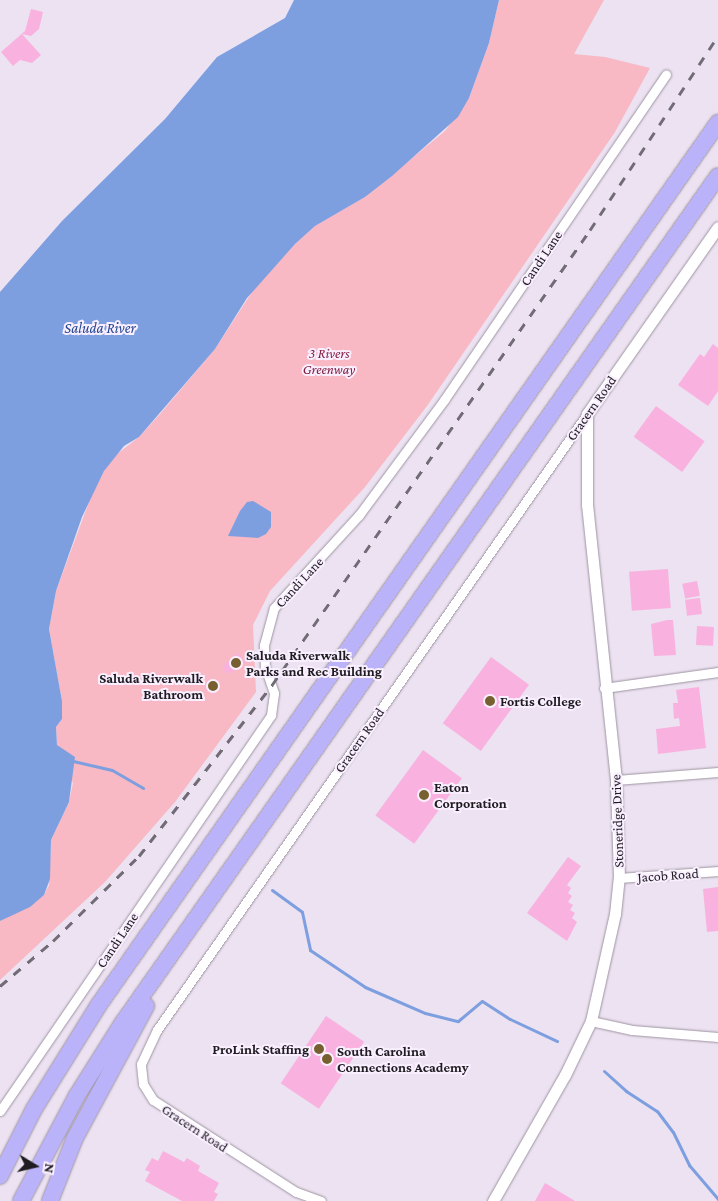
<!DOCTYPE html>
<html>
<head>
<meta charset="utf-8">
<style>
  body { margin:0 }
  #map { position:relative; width:718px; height:1201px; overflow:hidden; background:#ece2f1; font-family:"Crimson Pro",serif }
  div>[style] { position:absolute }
  .green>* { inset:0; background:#f8b8c4 }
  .water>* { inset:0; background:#7d9fe0 }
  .stream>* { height:3px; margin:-1.5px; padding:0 1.5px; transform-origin:1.5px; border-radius:1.5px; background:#7d9fe0 }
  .building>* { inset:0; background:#f9b1e0; transform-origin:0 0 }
  .roads { filter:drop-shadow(0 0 1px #9e94a2) drop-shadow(0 0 1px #9e94a2) }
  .minor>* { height:9px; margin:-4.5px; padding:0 4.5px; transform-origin:4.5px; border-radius:4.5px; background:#fff }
  .tertiary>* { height:11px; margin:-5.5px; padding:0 5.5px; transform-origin:5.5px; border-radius:5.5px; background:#fff }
  .motorway>* { height:16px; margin:-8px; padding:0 8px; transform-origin:8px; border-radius:8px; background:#bbb3fa }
  .rail>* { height:3px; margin-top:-1.5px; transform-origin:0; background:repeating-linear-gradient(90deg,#706b74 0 9px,transparent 0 18px) }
  .dots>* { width:14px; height:14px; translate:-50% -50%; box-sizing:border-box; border:2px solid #f9efff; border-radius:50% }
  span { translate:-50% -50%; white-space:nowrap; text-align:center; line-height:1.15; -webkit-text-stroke:4px #f9efff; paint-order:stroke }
  .street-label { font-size:14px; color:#1f1c21 }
  .park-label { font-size:14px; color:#811f3f; font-style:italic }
  .poi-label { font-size:14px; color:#1f1c21; font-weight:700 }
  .left { translate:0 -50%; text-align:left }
  .right { translate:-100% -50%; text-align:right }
  .water-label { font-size:15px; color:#234793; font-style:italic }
  .north { position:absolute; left:10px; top:1141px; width:50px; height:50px; -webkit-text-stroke:4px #f9efff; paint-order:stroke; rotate:99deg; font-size:14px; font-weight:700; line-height:20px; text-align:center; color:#1f1c21 }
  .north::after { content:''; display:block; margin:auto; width:18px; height:22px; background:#1f1c21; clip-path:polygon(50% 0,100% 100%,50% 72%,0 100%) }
</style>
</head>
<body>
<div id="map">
  <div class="green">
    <i style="clip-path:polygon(499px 0,604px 0,574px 54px,605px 57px,650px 68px,615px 132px,427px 406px,365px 487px,270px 591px,253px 625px,256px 692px,175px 802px,105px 882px,0 980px,0 921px,44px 895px,49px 885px,51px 840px,69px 802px,73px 783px,57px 745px,56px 727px,62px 719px,62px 701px,49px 629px,56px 591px,95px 486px,112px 458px,139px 437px,160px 414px,215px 349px,258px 283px,295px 244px,315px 226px,365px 197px,445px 131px,469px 98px,489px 43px)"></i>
  </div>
  <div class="water">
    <i style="clip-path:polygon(294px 0,499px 0,489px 43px,469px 98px,458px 117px,392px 176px,365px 197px,315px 226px,295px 244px,247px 298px,215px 349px,139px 437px,124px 446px,104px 471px,82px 517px,56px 591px,49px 629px,62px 701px,62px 719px,56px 727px,57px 745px,75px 757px,69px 802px,51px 840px,50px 879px,44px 895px,30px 907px,0 921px,0 292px,62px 221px,165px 119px,217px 57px,285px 18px)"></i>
    <i style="clip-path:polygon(253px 501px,271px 512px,271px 527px,266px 534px,258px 538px,228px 536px,240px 511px,247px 502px)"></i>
  </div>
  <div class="stream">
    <i style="left:73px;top:761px;width:40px;rotate:13deg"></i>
    <i style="left:112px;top:770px;width:36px;rotate:30deg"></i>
    <i style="left:272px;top:890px;width:37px;rotate:36deg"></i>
    <i style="left:302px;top:912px;width:39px;rotate:78deg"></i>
    <i style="left:310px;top:950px;width:66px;rotate:33.9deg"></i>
    <i style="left:365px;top:987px;width:65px;rotate:23.4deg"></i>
    <i style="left:425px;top:1013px;width:34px;rotate:14deg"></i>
    <i style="left:458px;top:1021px;width:31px;rotate:-40deg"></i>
    <i style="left:482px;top:1001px;width:33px;rotate:33deg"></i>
    <i style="left:510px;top:1019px;width:52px;rotate:25.1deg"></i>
    <i style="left:604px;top:1071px;width:30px;rotate:42deg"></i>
    <i style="left:626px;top:1091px;width:37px;rotate:33deg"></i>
    <i style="left:657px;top:1111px;width:26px;rotate:53deg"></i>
    <i style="left:673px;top:1132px;width:37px;rotate:64deg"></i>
    <i style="left:689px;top:1165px;width:45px;rotate:49.5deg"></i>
  </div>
  <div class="building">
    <i style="clip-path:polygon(31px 9px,43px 12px,39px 29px,31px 36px,22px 34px,41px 55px,32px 63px,20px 60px,13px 66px,1px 52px,25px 31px)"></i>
    <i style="clip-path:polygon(713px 344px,718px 348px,718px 391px,708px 406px,678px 385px,700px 354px,704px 357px)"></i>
    <i style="left:656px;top:406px;width:60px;height:38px;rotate:36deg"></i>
    <i style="left:668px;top:569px;width:39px;height:39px;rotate:86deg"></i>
    <i style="left:697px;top:581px;width:15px;height:15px;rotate:79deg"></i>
    <i style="left:700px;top:598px;width:16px;height:15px;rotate:83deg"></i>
    <i style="clip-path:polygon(667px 620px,673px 620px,676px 655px,654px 656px,651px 624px)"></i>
    <i style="left:697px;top:626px;width:17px;height:19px;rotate:3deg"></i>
    <i style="clip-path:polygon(238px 653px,246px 663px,228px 674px,222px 667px)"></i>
    <i style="left:491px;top:657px;width:47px;height:82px;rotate:36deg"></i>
    <i style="left:211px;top:679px;width:10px;height:12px;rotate:29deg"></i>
    <i style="clip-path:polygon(699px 687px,706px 748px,658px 754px,656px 729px,680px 726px,679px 718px,674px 719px,673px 703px,678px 703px,676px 690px)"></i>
    <i style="left:423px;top:750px;width:48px;height:81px;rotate:36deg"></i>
    <i style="clip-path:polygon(568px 857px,581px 866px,567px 885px,571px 888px,568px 893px,572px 896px,568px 902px,573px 905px,570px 910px,575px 913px,572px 918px,577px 922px,567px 941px,527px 913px)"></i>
    <i style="clip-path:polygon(718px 887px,718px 931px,707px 932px,703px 889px)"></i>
    <i style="left:326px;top:1016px;width:46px;height:81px;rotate:34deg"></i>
    <i style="clip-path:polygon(163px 1151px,184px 1162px,187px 1158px,200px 1166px,198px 1171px,219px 1183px,214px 1192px,218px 1194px,214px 1201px,182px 1201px,145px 1181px,150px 1172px,145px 1170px,152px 1158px,158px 1161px)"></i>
    <i style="clip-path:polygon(545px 1183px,575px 1201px,535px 1201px)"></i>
  </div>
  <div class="roads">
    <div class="minor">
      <i style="left:604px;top:688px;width:115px;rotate:-8deg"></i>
      <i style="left:616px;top:780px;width:102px;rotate:-4.5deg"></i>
      <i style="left:619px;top:878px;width:99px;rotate:-4deg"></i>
      <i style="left:591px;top:1021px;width:42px;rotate:12.4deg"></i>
      <i style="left:632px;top:1030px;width:86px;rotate:4.7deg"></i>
      <i style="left:0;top:1111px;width:480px;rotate:-55.6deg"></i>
      <i style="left:271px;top:715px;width:22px;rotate:-82deg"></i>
      <i style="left:274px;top:693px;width:28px;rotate:-109deg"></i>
      <i style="left:265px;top:667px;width:22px;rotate:-93deg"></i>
      <i style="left:264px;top:645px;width:38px;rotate:-75deg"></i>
      <i style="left:274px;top:608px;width:126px;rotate:-47.6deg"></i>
      <i style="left:359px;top:515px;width:143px;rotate:-53.5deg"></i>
      <i style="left:444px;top:400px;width:394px;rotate:-55.7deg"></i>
      <i style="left:321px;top:1201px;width:27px;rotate:-160deg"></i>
      <i style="left:296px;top:1192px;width:170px;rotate:-147.2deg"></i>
      <i style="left:153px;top:1100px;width:19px;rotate:-122deg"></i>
      <i style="left:143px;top:1084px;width:20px;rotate:-96deg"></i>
      <i style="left:141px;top:1064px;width:38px;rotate:-65deg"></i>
      <i style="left:157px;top:1030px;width:751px;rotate:-55.08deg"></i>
    </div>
    <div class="tertiary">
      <i style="left:493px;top:1201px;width:145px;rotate:-60.3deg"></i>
      <i style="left:565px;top:1075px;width:60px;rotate:-64.3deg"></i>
      <i style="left:591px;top:1021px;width:110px;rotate:-77.4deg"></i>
      <i style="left:615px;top:914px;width:36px;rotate:-84deg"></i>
      <i style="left:619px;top:878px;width:98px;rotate:-91.8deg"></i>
      <i style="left:616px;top:780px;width:277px;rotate:-96deg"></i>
      <i style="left:587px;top:505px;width:91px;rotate:-90deg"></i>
      <i style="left:587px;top:414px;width:228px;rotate:-55deg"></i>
    </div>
    <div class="motorway">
      <i style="left:0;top:1176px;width:75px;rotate:-63.1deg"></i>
      <i style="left:34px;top:1109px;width:121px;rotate:-58.1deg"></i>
      <i style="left:98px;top:1006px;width:1079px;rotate:-54.93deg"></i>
      <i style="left:21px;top:1201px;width:118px;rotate:-62.1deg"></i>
      <i style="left:76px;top:1097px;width:86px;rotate:-57.8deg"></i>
      <i style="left:122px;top:1024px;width:1036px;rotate:-54.9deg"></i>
      <i style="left:50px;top:1201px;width:68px;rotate:-68.4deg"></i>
      <i style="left:75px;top:1138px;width:150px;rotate:-61.7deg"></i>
    </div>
  </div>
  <div class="rail">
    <i style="left:0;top:986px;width:70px;rotate:-40.3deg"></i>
    <i style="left:53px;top:941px;width:121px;rotate:-44.7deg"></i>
    <i style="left:139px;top:856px;width:217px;rotate:-52.1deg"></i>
    <i style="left:272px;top:685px;width:555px;rotate:-55.05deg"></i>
    <i style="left:590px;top:230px;width:232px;rotate:-56.6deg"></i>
  </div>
  <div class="dots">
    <i style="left:236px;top:663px;background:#776030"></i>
    <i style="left:213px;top:686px;background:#776030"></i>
    <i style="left:490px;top:701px;background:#776030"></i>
    <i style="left:424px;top:795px;background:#776030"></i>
    <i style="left:319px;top:1049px;background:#776030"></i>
    <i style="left:327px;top:1059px;background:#776030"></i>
  </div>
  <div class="street-label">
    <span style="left:541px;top:258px;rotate:-56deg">Candi Lane</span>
    <span style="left:591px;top:408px;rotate:-55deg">Gracern Road</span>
    <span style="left:299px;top:582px;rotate:-47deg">Candi Lane</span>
    <span style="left:359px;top:740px;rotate:-55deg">Gracern Road</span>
    <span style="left:617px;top:821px;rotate:-92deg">Stoneridge Drive</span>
    <span style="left:668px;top:875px;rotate:-4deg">Jacob Road</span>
    <span style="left:117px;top:940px;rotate:-56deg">Candi Lane</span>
    <span style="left:195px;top:1128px;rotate:33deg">Gracern Road</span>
  </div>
  <div class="park-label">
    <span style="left:329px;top:361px">3 Rivers<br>Greenway</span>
  </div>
  <div class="poi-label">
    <span class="left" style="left:246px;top:663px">Saluda Riverwalk<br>Parks and Rec Building</span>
    <span class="right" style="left:203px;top:686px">Saluda Riverwalk<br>Bathroom</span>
    <span class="left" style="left:500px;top:701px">Fortis College</span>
    <span class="left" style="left:434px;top:795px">Eaton<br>Corporation</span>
    <span class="right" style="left:309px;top:1049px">ProLink Staffing</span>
    <span class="left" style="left:337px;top:1059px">South Carolina<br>Connections Academy</span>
  </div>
  <div class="water-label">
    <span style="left:100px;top:329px">Saluda River</span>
  </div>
  <div class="north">N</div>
</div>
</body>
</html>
